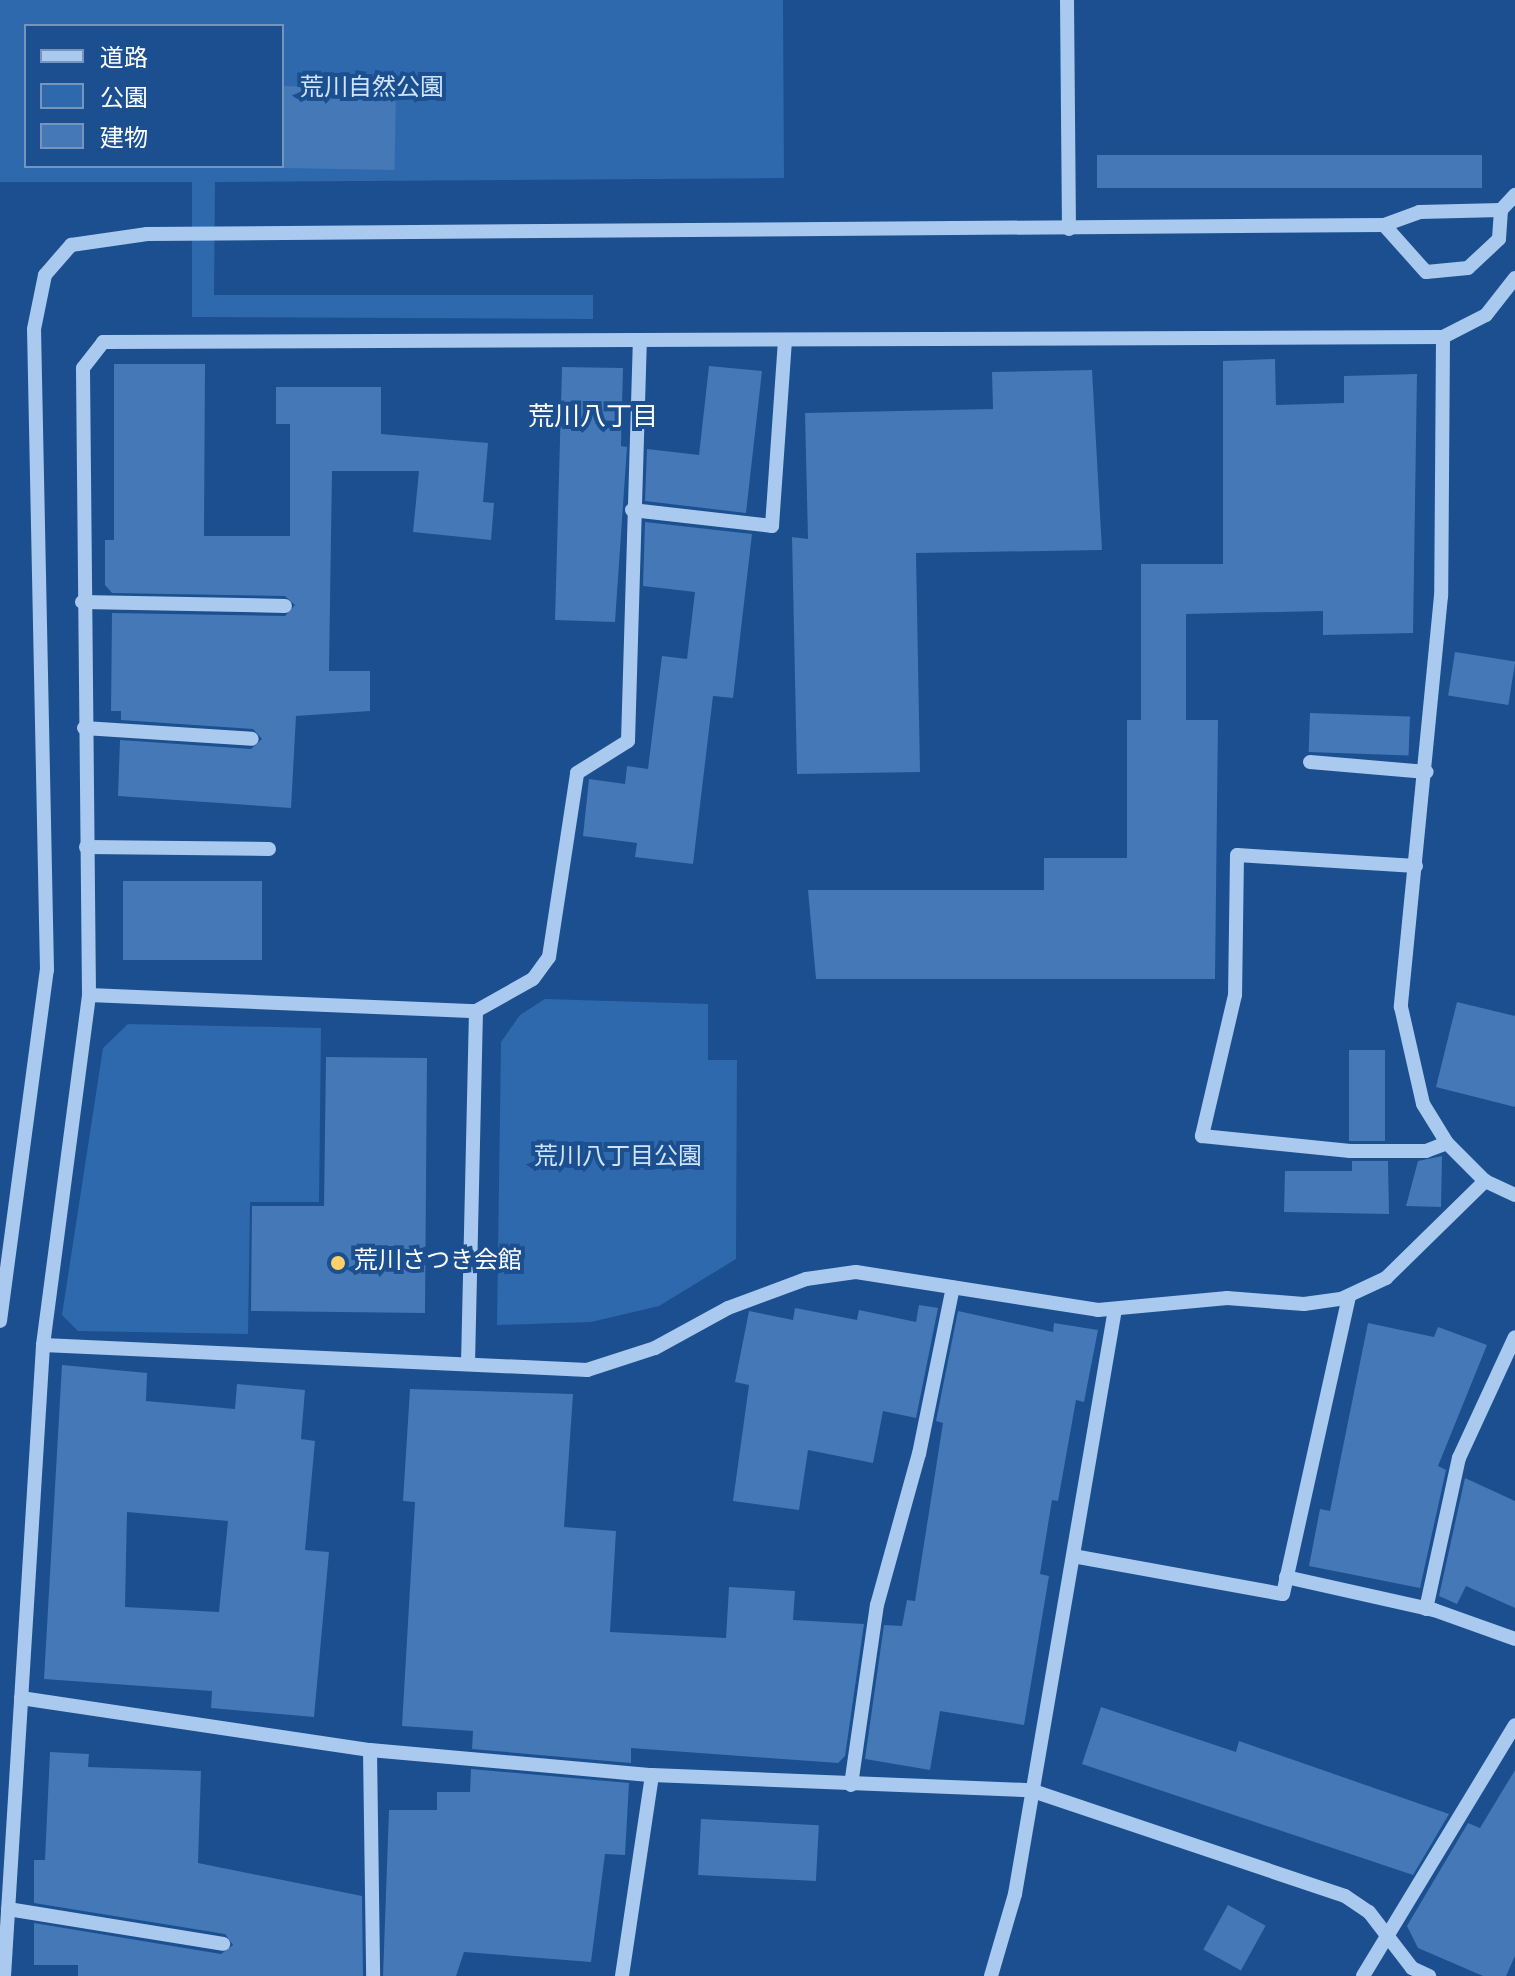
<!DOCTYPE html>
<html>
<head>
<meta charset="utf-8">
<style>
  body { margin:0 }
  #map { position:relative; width:1515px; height:1976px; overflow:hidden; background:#1b4f8f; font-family:Overpass,"Noto Sans JP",sans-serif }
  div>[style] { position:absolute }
  .green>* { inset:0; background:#2e69ad }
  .building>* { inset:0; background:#4478b7; transform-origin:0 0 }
  .minor>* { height:14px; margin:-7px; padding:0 7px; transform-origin:7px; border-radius:7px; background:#a9c9ee }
  .dots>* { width:22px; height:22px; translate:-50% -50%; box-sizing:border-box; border:4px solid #1b4f8f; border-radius:50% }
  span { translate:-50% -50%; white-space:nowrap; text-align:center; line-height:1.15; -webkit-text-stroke:8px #1b4f8f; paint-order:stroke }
  .park-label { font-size:24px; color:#cfe3fa }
  .poi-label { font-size:24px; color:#fff }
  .left { translate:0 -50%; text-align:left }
  .neighbourhood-label { font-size:26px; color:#fff }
  .legend { position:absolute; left:24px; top:24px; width:260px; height:144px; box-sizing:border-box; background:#1b4f8f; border:2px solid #7695bc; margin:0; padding:10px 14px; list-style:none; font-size:24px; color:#fff }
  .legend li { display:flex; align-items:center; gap:16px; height:40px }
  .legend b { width:40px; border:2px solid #7695bc }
</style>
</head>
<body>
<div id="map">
  <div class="green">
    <i style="clip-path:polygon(evenodd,0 0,783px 0,784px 178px,215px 182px,214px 295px,593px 295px,593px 319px,192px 317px,192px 182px,0 182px,0 0,26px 26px,282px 26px,282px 166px,26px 166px,26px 26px)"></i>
    <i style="clip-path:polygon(545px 999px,708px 1004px,708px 1060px,737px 1060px,736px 1259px,659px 1306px,591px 1322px,497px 1325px,501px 1042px,520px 1015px)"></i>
    <i style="clip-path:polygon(128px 1024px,321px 1028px,319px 1202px,250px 1202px,248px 1334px,78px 1331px,62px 1315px,103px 1048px)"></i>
  </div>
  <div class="building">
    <i style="left:282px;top:86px;width:114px;height:82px;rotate:1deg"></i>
    <i style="left:1097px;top:155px;width:385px;height:33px"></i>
    <i style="clip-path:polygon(1275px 359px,1276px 405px,1344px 403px,1344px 376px,1417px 374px,1413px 633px,1323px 635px,1323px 611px,1186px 614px,1186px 720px,1218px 720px,1215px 979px,816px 979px,808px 890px,1044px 890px,1044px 858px,1127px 858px,1127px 720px,1141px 720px,1141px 564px,1223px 564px,1223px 361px)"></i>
    <i style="clip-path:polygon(114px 364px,205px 364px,204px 536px,290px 536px,290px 424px,276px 424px,276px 387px,381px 387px,381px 434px,488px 443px,483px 502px,494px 503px,491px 540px,413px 532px,419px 471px,332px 471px,329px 671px,370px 671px,370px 711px,296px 716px,291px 808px,118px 796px,120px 740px,251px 749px,262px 739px,253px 729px,121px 720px,121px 711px,111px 711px,112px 613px,285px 616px,295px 605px,285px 596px,112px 593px,105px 585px,105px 540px,114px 540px)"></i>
    <i style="clip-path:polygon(709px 366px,762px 371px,746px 513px,645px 501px,647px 449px,699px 455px)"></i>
    <i style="clip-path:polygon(562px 367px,623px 368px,621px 446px,627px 447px,615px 622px,555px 620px)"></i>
    <i style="clip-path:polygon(1092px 370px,1102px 550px,916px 553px,920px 772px,797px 774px,792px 537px,808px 539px,805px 413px,993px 409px,992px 372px)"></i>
    <i style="clip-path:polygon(645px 522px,752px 534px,733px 698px,713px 696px,693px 864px,635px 857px,637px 843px,583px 836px,589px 779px,625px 784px,627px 766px,648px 769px,662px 656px,687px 659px,695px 592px,643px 586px)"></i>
    <i style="left:1455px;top:652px;width:61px;height:44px;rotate:9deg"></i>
    <i style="left:1310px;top:713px;width:100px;height:39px;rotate:2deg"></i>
    <i style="left:123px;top:881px;width:139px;height:79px"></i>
    <i style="clip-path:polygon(1457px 1002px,1515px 1016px,1515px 1107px,1436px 1087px)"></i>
    <i style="left:1349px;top:1050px;width:36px;height:91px"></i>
    <i style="clip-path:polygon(326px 1057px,427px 1058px,425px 1313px,251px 1311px,252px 1206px,324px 1206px)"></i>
    <i style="clip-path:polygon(1442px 1156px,1441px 1207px,1406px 1206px,1418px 1161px)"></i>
    <i style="clip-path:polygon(1352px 1161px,1388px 1161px,1389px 1214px,1284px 1212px,1285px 1171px,1352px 1171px)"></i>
    <i style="clip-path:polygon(919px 1305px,938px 1308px,916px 1418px,883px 1411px,873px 1463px,808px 1450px,799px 1510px,733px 1501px,749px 1385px,735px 1382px,749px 1311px,793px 1320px,795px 1308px,857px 1320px,859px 1310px,916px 1322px)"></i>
    <i style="clip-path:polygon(958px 1311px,1053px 1332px,1054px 1323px,1098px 1330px,1084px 1402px,1076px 1400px,1058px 1501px,1052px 1500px,1040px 1574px,1049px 1576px,1024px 1725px,940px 1711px,930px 1770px,865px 1759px,884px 1625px,902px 1626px,907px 1600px,915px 1601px,943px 1423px,936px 1421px)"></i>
    <i style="clip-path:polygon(1368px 1323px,1434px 1337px,1438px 1327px,1487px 1345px,1438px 1466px,1446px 1470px,1420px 1588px,1309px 1566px,1320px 1509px,1330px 1511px)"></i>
    <i style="clip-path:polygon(evenodd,62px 1365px,147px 1373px,146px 1401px,235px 1409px,237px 1384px,305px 1390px,301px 1439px,315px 1441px,305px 1550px,329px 1552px,314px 1717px,211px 1708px,212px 1691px,44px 1679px,62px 1365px,127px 1512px,228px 1521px,219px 1612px,125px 1607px,127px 1512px)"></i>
    <i style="clip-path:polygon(410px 1389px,573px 1394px,564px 1527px,616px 1531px,610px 1632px,726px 1638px,729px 1587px,795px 1591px,793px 1620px,864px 1624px,845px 1756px,838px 1763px,631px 1748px,631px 1763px,472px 1749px,473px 1731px,402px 1726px,415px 1502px,403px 1501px)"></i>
    <i style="clip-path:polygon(1465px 1478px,1515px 1501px,1515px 1608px,1466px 1586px,1457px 1604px,1439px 1596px)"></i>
    <i style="clip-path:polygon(1101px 1707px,1236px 1752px,1239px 1741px,1449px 1814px,1413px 1875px,1082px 1764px)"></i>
    <i style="clip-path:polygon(50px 1752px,89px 1754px,88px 1767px,201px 1771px,198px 1863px,362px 1896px,363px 1976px,78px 1976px,78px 1965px,34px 1965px,34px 1923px,221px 1954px,233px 1945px,225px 1934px,34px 1903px,34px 1860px,45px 1860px)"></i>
    <i style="clip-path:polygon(471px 1769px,629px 1783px,625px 1855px,605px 1854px,591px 1962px,464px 1952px,456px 1976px,383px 1976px,389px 1810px,437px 1810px,437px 1792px,470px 1792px)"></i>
    <i style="clip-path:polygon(1515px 1770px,1515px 1956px,1506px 1976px,1483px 1976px,1418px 1948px,1407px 1926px,1468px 1823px,1480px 1828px)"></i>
    <i style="left:701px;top:1819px;width:118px;height:56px;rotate:3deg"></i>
    <i style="left:1228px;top:1905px;width:43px;height:51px;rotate:29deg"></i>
  </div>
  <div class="minor">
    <i style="left:1067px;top:0;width:229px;rotate:89.5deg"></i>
    <i style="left:1501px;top:210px;width:21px;rotate:-47deg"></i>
    <i style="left:1443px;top:337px;width:259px;rotate:90.4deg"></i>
    <i style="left:1441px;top:596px;width:413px;rotate:95.6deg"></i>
    <i style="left:1401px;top:1007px;width:99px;rotate:77.2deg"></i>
    <i style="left:1423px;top:1104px;width:46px;rotate:58.4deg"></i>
    <i style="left:1447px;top:1143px;width:54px;rotate:45deg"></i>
    <i style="left:1485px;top:1181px;width:33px;rotate:25deg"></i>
    <i style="left:632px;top:510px;width:141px;rotate:6.5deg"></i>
    <i style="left:772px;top:526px;width:186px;rotate:-86deg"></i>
    <i style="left:82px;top:602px;width:203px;rotate:1.1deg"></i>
    <i style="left:84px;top:728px;width:168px;rotate:3.7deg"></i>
    <i style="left:1310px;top:762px;width:117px;rotate:4.9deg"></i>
    <i style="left:86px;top:847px;width:183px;rotate:0.6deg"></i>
    <i style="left:1416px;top:866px;width:179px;rotate:-176.5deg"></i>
    <i style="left:1237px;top:855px;width:140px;rotate:90.8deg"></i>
    <i style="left:1235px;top:995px;width:145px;rotate:103.2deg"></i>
    <i style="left:1202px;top:1136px;width:149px;rotate:5.8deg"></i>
    <i style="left:1350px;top:1151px;width:76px"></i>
    <i style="left:1426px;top:1151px;width:22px;rotate:-21deg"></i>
    <i style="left:89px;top:995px;width:387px;rotate:2.4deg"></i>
    <i style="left:476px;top:1011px;width:352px;rotate:91.3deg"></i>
    <i style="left:476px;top:1011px;width:65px;rotate:-29.3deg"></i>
    <i style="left:533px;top:979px;width:27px;rotate:-54deg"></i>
    <i style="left:549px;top:957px;width:186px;rotate:-81.3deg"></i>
    <i style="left:577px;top:773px;width:60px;rotate:-32.1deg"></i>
    <i style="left:628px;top:741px;width:399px;rotate:-88.3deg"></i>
    <i style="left:0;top:1321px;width:354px;rotate:-82.4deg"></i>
    <i style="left:47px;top:970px;width:641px;rotate:-91.16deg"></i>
    <i style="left:34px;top:329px;width:55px;rotate:-78.5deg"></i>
    <i style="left:45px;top:275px;width:40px;rotate:-49deg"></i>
    <i style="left:71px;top:245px;width:77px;rotate:-8.2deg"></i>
    <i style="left:147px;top:234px;width:1237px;rotate:-0.42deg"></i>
    <i style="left:1384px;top:225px;width:37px;rotate:-20deg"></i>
    <i style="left:1419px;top:212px;width:82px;rotate:-1.4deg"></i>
    <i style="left:1501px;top:210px;width:29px;rotate:94deg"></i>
    <i style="left:1499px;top:239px;width:42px;rotate:136.9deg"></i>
    <i style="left:1468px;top:268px;width:42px;rotate:174.6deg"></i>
    <i style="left:1426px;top:272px;width:63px;rotate:-131.8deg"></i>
    <i style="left:43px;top:1345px;width:545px;rotate:2.63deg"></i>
    <i style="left:587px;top:1370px;width:71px;rotate:-17.9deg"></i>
    <i style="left:655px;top:1348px;width:83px;rotate:-28.7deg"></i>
    <i style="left:728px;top:1308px;width:83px;rotate:-20.4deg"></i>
    <i style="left:806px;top:1279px;width:50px;rotate:-8deg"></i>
    <i style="left:856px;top:1272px;width:245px;rotate:8.9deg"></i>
    <i style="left:1098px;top:1310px;width:130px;rotate:-5.3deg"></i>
    <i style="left:1227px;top:1298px;width:77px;rotate:4.5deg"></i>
    <i style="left:1304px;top:1304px;width:37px;rotate:-8deg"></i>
    <i style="left:1341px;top:1299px;width:50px;rotate:-25deg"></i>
    <i style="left:1386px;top:1278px;width:139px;rotate:-44.4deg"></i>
    <i style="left:1073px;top:1556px;width:213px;rotate:10.3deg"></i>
    <i style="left:1283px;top:1594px;width:305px;rotate:-77.5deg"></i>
    <i style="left:1286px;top:1577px;width:152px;rotate:12.6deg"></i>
    <i style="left:1434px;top:1610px;width:86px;rotate:19.7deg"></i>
    <i style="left:1426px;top:1609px;width:155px;rotate:-77.7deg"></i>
    <i style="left:1459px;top:1458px;width:133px;rotate:-65.2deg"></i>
    <i style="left:21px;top:1698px;width:353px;rotate:8.5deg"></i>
    <i style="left:370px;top:1750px;width:283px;rotate:5.1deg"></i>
    <i style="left:652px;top:1775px;width:378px;rotate:2.3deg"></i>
    <i style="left:1030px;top:1790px;width:332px;rotate:18.6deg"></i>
    <i style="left:1345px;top:1896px;width:29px;rotate:34deg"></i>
    <i style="left:1369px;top:1912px;width:71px;rotate:52.5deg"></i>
    <i style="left:1412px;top:1968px;width:19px;rotate:25deg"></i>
    <i style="left:370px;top:1750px;width:226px;rotate:89.2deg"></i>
    <i style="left:851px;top:1785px;width:182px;rotate:-81.8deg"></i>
    <i style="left:877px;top:1605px;width:157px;rotate:-74.5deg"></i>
    <i style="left:919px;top:1454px;width:170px;rotate:-78.5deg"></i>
    <i style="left:8px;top:1909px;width:218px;rotate:9.2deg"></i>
    <i style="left:4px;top:1976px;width:632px;rotate:-86.46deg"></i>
    <i style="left:43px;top:1345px;width:353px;rotate:-82.5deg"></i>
    <i style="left:89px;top:995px;width:627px;rotate:-90.55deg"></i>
    <i style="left:83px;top:368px;width:33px;rotate:-52deg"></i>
    <i style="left:103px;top:342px;width:1340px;rotate:-0.21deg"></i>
    <i style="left:1443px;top:337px;width:48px;rotate:-27.1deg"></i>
    <i style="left:1486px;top:315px;width:47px;rotate:-51.9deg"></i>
    <i style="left:622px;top:1976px;width:203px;rotate:-81.5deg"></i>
    <i style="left:991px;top:1976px;width:85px;rotate:-73.7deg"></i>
    <i style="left:1015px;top:1894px;width:593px;rotate:-80.3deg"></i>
    <i style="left:1363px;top:1976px;width:293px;rotate:-58.8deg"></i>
  </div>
  <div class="dots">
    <i style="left:338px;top:1263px;background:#ffd166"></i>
  </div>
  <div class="park-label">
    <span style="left:372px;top:90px">荒川自然公園</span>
    <span style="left:618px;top:1159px">荒川八丁目公園</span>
  </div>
  <div class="poi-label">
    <span class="left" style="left:354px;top:1263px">荒川さつき会館</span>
  </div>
  <div class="neighbourhood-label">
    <span style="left:593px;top:419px">荒川八丁目</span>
  </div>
  <ul class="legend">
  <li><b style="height:10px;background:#a9c9ee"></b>道路</li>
  <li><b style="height:22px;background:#2e69ad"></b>公園</li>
  <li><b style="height:22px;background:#4478b7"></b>建物</li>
  </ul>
</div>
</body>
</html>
